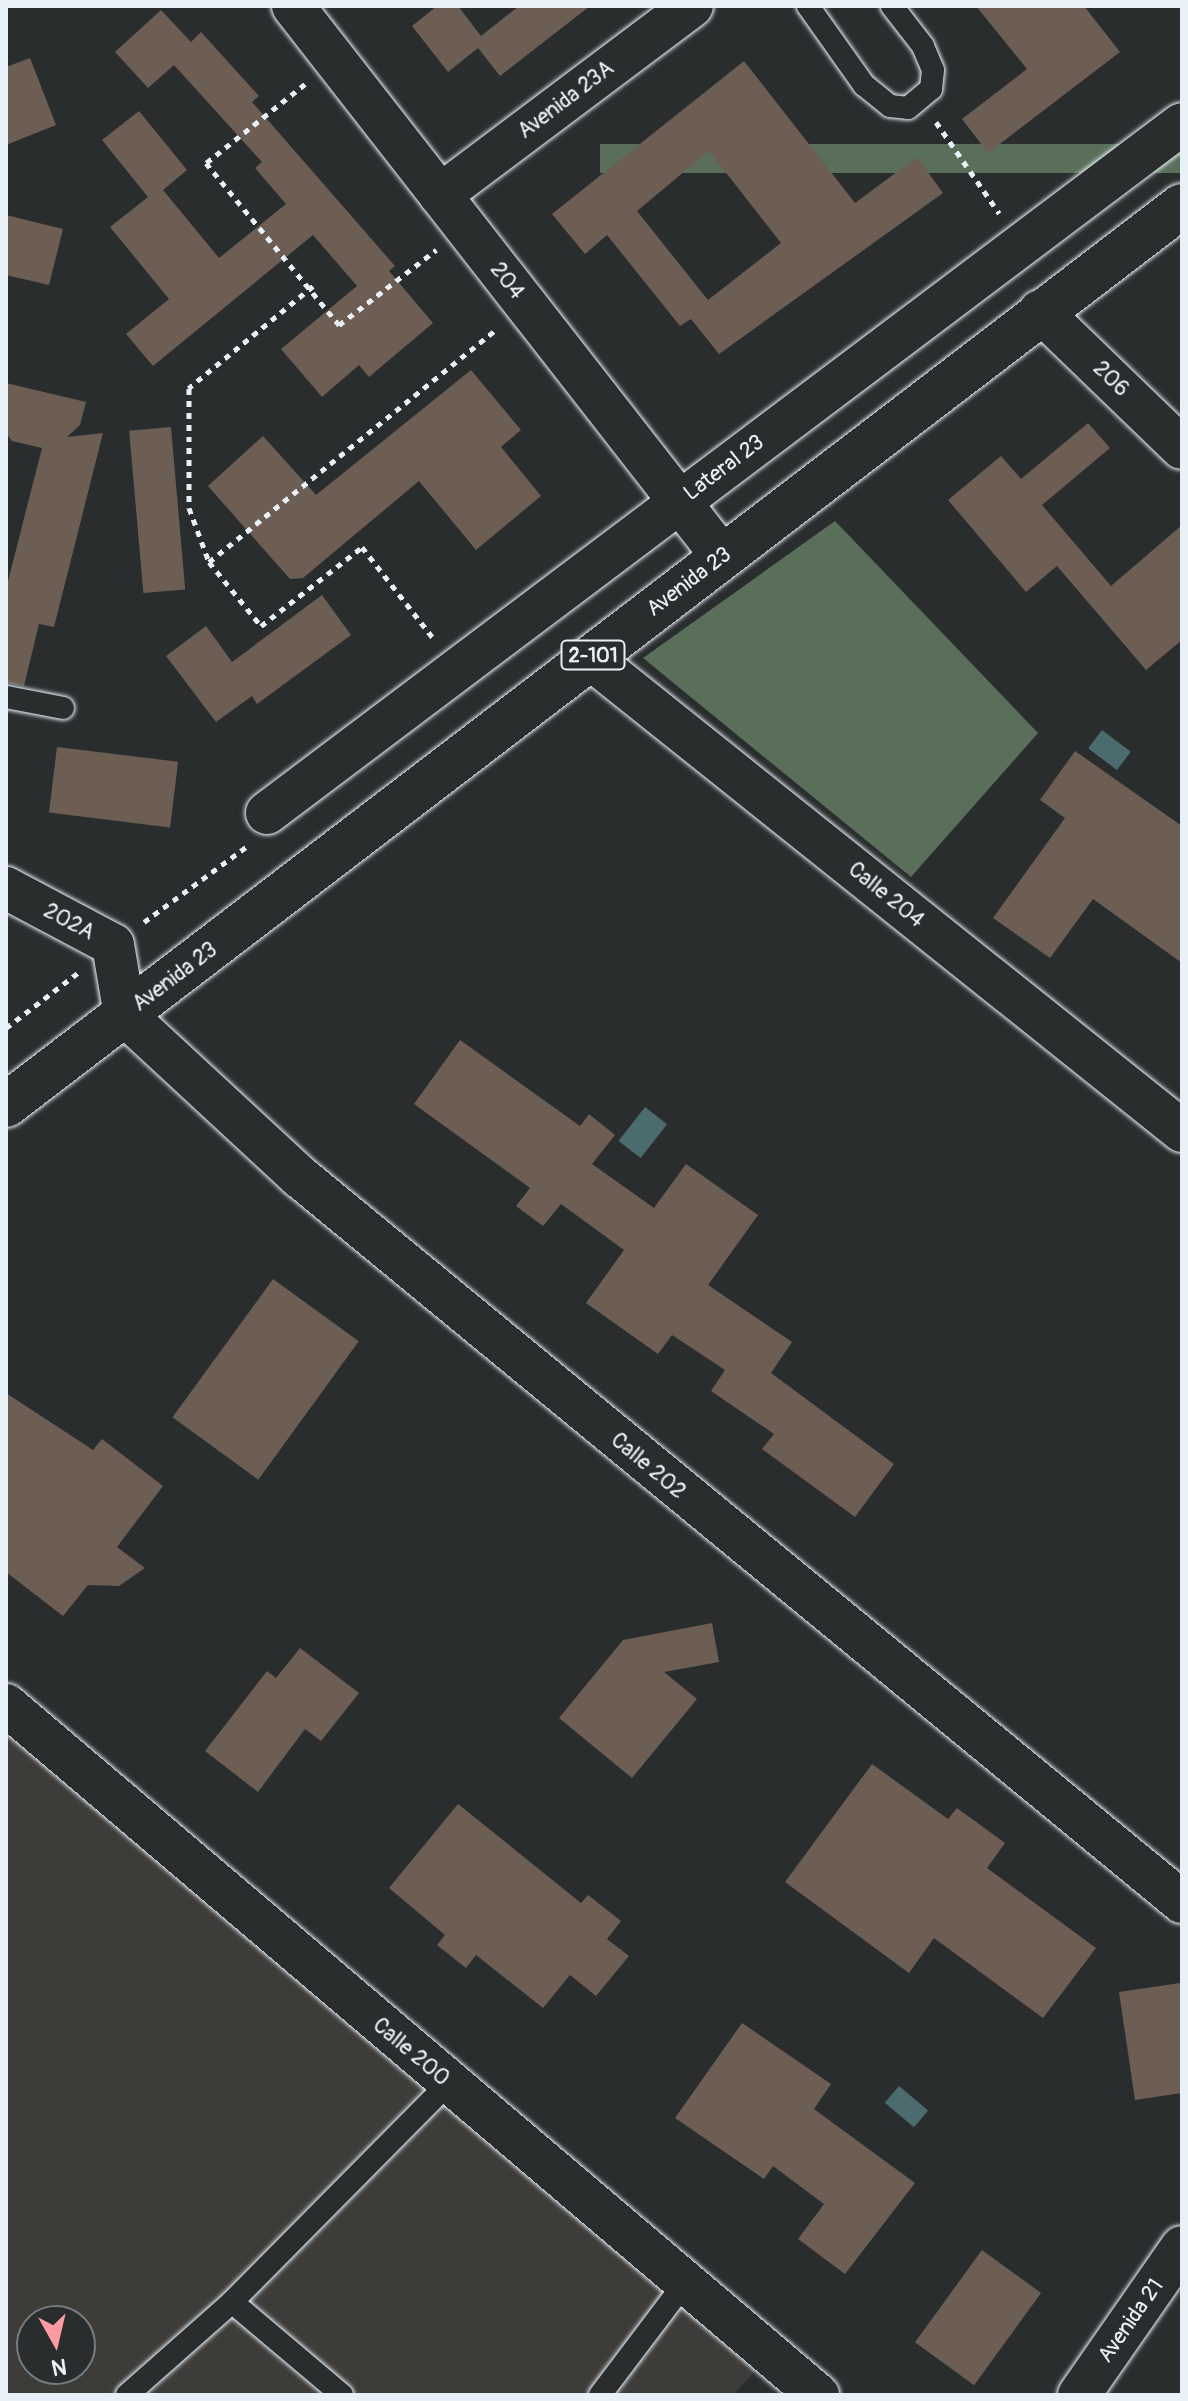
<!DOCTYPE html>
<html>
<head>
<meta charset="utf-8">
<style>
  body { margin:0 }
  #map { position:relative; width:1188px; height:2401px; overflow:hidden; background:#2a2d2e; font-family:Pangolin,sans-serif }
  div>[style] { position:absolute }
  .built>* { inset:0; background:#3e3c39 }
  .green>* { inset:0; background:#596f5a; transform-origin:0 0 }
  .water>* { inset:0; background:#4c6b6e; transform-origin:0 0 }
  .building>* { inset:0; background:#6c5e53; transform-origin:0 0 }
  .path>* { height:5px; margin-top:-2.5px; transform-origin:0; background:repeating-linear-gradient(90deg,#e8f1f8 0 6px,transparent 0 12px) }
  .roads { filter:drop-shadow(0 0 2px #e8f1f8) drop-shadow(0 0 2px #e8f1f8) }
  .service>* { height:22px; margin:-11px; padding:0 11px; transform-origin:11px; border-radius:11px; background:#2a2d2e }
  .minor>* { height:42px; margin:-21px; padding:0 21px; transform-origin:21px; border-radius:21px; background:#2a2d2e }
  .primary>* { height:44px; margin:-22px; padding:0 22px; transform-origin:22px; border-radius:22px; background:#2a2d2e }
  span { translate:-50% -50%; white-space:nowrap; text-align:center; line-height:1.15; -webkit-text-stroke:8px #2a2d2e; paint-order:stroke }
  .shield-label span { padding:2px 6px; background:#2a2d2e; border:2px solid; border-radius:6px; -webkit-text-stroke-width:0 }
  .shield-label { font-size:20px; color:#e8f1f8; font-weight:700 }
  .street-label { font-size:22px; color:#e8f1f8 }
  .frame { position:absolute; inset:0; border:8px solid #e8f1f8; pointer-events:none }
  .north { position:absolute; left:16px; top:2305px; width:80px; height:80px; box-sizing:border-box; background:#2a2d2e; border:2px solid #767b7f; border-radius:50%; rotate:172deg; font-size:22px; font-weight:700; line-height:32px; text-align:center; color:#e8f1f8 }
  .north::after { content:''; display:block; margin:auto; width:28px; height:36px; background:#ff9aa2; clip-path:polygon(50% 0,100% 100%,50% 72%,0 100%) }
</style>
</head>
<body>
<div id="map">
  <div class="built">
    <i style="clip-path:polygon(evenodd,6px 1705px,769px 2356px,733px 2395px,6px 2395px,6px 1705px,32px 2321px,80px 2321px,80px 2369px,32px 2369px,32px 2321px)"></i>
  </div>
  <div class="green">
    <i style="left:1182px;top:144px;width:29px;height:582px;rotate:90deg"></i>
    <i style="clip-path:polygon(835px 521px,1038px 733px,911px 877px,643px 658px)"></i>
  </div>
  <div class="water">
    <i style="left:1102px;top:730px;width:36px;height:23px;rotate:37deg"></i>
    <i style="left:645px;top:1107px;width:28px;height:43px;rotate:38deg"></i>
    <i style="left:899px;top:2086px;width:38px;height:22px;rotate:40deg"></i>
  </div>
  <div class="building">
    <i style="clip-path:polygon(437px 6px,458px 6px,481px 36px,519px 6px,590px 6px,500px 76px,478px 48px,448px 72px,412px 26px)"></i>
    <i style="clip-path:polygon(976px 6px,1084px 6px,1120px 52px,988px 153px,962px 119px,1027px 69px)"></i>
    <i style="clip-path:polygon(161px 10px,191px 42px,201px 32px,259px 96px,252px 102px,395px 266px,389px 271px,433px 323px,369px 377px,359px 365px,322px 397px,281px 349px,357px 286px,313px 235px,153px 366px,126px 334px,169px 299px,110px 227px,148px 197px,102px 140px,139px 111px,187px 170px,163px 190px,219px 258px,286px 204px,255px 168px,262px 162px,174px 65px,148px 88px,115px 52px)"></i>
    <i style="clip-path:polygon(30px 58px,56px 125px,6px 145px,6px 67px)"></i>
    <i style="clip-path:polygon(evenodd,744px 61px,855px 203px,917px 157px,943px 193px,719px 354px,691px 319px,680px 326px,607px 235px,585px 254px,552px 214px,744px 61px,709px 151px,781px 243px,708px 300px,637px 211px,709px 151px)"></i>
    <i style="clip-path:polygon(6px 215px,63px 229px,49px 285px,6px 275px)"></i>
    <i style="clip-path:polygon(471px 370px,521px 430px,501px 447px,541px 496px,476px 550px,419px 481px,303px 578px,290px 579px,208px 486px,263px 436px,316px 495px)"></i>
    <i style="clip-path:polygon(6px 383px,86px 402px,80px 425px,67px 437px,103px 433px,54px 627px,39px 624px,24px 686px,6px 683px,6px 589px,42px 448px,12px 441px,6px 433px)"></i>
    <i style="clip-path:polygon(1088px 423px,1110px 448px,1042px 505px,1111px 586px,1182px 525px,1182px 640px,1146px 670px,1057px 566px,1026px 592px,948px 500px,1001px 456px,1021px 479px)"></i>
    <i style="left:171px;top:427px;width:163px;height:42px;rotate:85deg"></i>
    <i style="clip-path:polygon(322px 595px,351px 635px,257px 704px,252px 696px,216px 722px,166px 656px,206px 626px,232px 662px)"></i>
    <i style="left:57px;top:747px;width:122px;height:66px;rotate:7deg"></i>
    <i style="clip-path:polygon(1075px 751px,1182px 826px,1182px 963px,1093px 899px,1050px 958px,993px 918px,1065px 818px,1040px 800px)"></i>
    <i style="clip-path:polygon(460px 1040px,580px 1126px,589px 1114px,615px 1135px,592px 1164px,654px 1208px,686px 1164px,758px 1215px,708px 1285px,792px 1342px,771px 1373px,894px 1464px,855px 1517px,762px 1449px,774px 1434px,711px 1391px,725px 1370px,672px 1335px,658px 1354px,586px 1303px,624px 1250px,561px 1204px,543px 1226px,516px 1206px,530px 1188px,414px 1104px)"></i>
    <i style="left:273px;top:1279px;width:106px;height:171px;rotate:36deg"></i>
    <i style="clip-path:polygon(6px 1393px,93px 1450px,102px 1439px,163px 1486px,117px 1547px,145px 1568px,119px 1586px,88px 1585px,63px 1616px,6px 1572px)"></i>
    <i style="clip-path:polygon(712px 1623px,719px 1662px,664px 1672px,697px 1699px,632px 1778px,559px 1718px,623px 1640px)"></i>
    <i style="clip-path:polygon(300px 1648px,359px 1693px,321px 1741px,305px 1729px,258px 1792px,205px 1751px,267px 1671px,276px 1678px)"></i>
    <i style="clip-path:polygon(872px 1764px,948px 1819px,957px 1808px,1005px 1843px,987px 1868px,1096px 1948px,1043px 2018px,934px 1938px,909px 1973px,785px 1882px)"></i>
    <i style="clip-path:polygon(458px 1804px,581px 1903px,588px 1895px,621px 1921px,607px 1939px,629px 1956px,596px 1996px,570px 1975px,543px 2008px,476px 1955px,466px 1968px,437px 1945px,445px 1935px,389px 1888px)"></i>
    <i style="clip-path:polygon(1180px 1983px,1182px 2093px,1135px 2100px,1119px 1992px)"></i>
    <i style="clip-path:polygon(742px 2023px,831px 2084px,814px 2109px,915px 2183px,845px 2274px,798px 2239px,824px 2204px,773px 2166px,764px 2179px,675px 2118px)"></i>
    <i style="left:982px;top:2250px;width:73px;height:114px;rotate:36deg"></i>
  </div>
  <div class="path">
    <i style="left:305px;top:84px;width:127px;rotate:141.4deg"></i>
    <i style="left:206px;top:163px;width:210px;rotate:50.6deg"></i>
    <i style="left:339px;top:325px;width:123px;rotate:-37.7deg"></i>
    <i style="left:936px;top:122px;width:111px;rotate:55.3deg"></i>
    <i style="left:313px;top:286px;width:161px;rotate:140.6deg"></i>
    <i style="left:189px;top:388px;width:120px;rotate:90deg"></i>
    <i style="left:189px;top:508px;width:58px;rotate:69.7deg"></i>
    <i style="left:209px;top:562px;width:82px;rotate:50.9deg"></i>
    <i style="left:261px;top:626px;width:128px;rotate:-38deg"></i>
    <i style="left:362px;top:547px;width:115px;rotate:52deg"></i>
    <i style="left:209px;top:562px;width:370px;rotate:-39deg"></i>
    <i style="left:144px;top:922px;width:130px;rotate:-36.3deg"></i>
    <i style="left:6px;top:1028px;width:92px;rotate:-37.5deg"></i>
  </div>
  <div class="roads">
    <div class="service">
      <i style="left:808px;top:6px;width:97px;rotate:54.7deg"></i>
      <i style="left:864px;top:85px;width:33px;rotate:39deg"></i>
      <i style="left:890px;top:106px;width:18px;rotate:6deg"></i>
      <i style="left:908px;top:108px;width:30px;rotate:-40deg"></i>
      <i style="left:931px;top:89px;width:19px;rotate:-84deg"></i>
      <i style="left:933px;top:70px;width:26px;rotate:-113deg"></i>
      <i style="left:923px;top:46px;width:51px;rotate:-127.8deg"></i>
      <i style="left:6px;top:697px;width:58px;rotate:10.9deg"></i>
      <i style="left:232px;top:2302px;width:144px;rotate:40.2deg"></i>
      <i style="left:127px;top:2395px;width:140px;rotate:-41.5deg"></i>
      <i style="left:232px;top:2302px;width:307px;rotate:-45.3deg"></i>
      <i style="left:600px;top:2395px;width:139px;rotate:-52.9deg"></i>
    </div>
    <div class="minor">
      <i style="left:293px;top:6px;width:698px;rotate:52.05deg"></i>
      <i style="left:440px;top:195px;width:315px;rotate:-36.9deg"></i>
      <i style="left:1040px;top:311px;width:197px;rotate:44deg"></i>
      <i style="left:590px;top:658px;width:758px;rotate:38.62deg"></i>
      <i style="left:267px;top:813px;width:1145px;rotate:-36.98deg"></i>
      <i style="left:6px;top:888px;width:121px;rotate:28deg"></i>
      <i style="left:113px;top:945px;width:71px;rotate:80.3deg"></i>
      <i style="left:125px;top:1015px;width:238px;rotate:42.8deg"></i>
      <i style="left:300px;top:1177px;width:1142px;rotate:39.42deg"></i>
      <i style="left:6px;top:1705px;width:1066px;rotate:40.36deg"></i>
      <i style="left:1079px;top:2395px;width:180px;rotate:-55.2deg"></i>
    </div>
    <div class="primary">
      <i style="left:6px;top:1105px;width:1480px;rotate:-37.4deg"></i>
    </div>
  </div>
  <div class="shield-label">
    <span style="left:593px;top:655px">2-101</span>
  </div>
  <div class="street-label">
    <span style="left:566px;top:100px;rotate:-37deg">Avenida 23A</span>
    <span style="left:507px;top:281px;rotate:52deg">204</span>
    <span style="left:1111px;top:379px;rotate:44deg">206</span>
    <span style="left:724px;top:468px;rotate:-37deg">Lateral 23</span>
    <span style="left:689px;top:582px;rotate:-37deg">Avenida 23</span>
    <span style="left:886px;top:895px;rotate:39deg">Calle 204</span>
    <span style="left:69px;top:922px;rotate:28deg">202A</span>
    <span style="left:175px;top:977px;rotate:-37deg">Avenida 23</span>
    <span style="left:648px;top:1466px;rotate:40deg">Calle 202</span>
    <span style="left:411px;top:2052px;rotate:40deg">Calle 200</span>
    <span style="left:1131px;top:2321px;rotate:-55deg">Avenida 21</span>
  </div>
  <div class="frame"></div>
  <div class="north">N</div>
</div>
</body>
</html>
